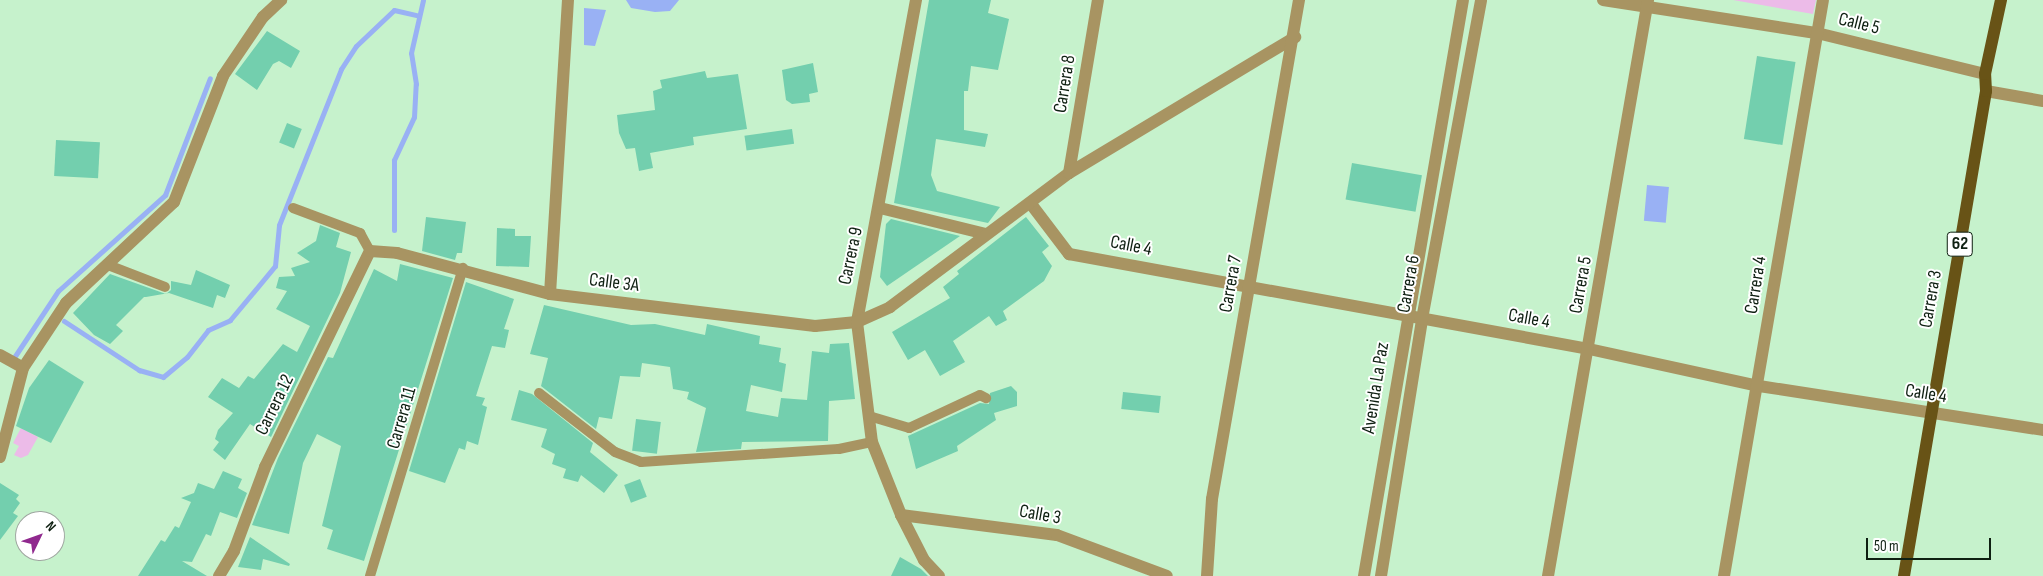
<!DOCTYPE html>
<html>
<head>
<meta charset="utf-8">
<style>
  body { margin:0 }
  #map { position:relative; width:2043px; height:576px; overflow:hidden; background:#c6f2cc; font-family:"Sofia Sans Condensed",sans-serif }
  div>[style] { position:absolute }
  .green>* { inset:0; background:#ecbbe8 }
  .water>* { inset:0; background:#99b1f4; transform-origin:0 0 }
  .stream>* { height:5px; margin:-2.5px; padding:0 2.5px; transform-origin:2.5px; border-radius:2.5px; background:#99b1f4 }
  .building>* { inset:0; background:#73cfae; transform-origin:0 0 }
  .lane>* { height:10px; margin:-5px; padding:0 5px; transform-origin:5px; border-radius:5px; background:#a89462 }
  .street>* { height:12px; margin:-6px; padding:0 6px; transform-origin:6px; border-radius:6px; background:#a89462 }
  .primary>* { height:12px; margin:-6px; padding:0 6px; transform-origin:6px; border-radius:6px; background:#685316 }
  span { translate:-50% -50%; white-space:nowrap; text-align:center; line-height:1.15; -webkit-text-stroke:4px #fff; paint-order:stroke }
  .shield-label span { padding:1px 4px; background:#fff; border:1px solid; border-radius:4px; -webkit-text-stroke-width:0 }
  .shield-label { font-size:18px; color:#0f2012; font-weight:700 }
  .street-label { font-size:19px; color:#0f2012 }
  .north { position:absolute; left:15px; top:511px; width:50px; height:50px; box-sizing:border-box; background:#fff; border:1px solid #9fa6a0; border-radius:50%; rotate:48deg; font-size:14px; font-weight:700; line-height:20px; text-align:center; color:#0f2012 }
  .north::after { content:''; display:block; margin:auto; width:18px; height:22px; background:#90298e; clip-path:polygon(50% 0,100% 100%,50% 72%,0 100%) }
  .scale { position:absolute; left:1866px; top:538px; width:125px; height:22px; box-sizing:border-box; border:2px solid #0f2012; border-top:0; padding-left:6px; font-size:15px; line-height:18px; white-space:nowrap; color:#0f2012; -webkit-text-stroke:4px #fff; paint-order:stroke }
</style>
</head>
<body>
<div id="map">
  <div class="green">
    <i style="clip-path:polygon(1733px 0,1816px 0,1813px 14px)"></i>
    <i style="clip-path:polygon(21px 428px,38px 437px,28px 455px,21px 458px,14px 455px,19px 446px,13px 443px)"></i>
  </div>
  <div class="water">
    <i style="clip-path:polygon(626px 0,679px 0,670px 11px,655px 12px,631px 8px)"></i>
    <i style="clip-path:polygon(584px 8px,606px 10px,595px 46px,584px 45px)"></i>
    <i style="left:1647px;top:185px;width:22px;height:36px;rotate:5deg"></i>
  </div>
  <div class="stream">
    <i style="left:394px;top:230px;width:70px;rotate:-90deg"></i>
    <i style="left:394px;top:160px;width:47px;rotate:-65.1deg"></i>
    <i style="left:414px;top:117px;width:33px;rotate:-87deg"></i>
    <i style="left:416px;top:84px;width:31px;rotate:-99deg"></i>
    <i style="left:411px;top:53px;width:54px;rotate:-77.2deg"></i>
    <i style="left:64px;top:321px;width:90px;rotate:33.2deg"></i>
    <i style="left:139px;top:370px;width:25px;rotate:16deg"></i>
    <i style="left:163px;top:377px;width:31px;rotate:-40deg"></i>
    <i style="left:187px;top:357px;width:34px;rotate:-52deg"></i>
    <i style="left:208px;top:330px;width:24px;rotate:-24deg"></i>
    <i style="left:230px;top:320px;width:70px;rotate:-50.2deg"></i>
    <i style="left:275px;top:266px;width:41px;rotate:-84.4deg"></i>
    <i style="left:279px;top:225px;width:168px;rotate:-68.3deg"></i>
    <i style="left:341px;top:69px;width:27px;rotate:-57deg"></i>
    <i style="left:356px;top:46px;width:52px;rotate:-43.5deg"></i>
    <i style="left:394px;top:10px;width:23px;rotate:13deg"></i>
    <i style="left:15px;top:356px;width:78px;rotate:-56.5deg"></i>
    <i style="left:58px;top:291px;width:144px;rotate:-41.9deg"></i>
    <i style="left:165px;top:195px;width:125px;rotate:-69deg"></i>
  </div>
  <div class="building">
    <i style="clip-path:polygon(929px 0,991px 0,988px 13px,1009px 19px,998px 70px,971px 66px,968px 91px,964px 91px,964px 130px,988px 134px,985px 147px,936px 139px,931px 175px,937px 191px,1000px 207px,988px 223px,894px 203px)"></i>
    <i style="clip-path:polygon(267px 31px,300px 51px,291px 68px,279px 61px,273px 64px,257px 90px,235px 74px)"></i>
    <i style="left:1757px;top:56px;width:39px;height:84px;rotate:9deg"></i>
    <i style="clip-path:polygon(813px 63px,818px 92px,809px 94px,810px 102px,792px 104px,786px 100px,782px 70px)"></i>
    <i style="clip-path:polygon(705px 71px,707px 78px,738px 74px,747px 129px,693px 137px,694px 145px,650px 153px,653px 168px,639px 171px,635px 148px,626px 149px,619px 133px,617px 115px,655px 110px,653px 91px,662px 88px,660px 80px)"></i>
    <i style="left:287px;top:123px;width:16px;height:21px;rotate:22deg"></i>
    <i style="left:792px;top:129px;width:15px;height:48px;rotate:82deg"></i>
    <i style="left:56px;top:140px;width:44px;height:36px;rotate:3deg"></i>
    <i style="left:1352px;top:163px;width:71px;height:37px;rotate:10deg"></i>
    <i style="clip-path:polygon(426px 217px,466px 222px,462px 253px,457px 253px,455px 260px,422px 251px)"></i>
    <i style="clip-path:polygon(1026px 217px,1049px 246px,1042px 252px,1052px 266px,1044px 281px,1003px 311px,1007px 320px,996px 326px,989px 316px,953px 341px,965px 362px,940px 376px,925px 350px,908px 360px,892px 332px,950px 298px,943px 287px,959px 274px,957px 271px)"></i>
    <i style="clip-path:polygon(891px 219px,960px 236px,887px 286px,880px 277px,886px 224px)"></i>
    <i style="clip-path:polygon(320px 225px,340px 233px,336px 247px,351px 252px,340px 293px,271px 437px,250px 424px,225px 460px,213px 450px,219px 442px,215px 439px,218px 430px,233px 413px,208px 397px,222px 378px,239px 388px,248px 376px,254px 379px,283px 344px,297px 352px,310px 326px,276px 309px,287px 291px,276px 288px,279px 277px,295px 276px,291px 268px,310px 262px,297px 253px,316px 241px)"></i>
    <i style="clip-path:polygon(497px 228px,515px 229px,515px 236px,531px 236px,529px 267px,496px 266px)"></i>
    <i style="clip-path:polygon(400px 264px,453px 278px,364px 561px,327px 549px,333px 530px,322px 526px,341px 446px,317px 434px,303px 463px,289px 534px,252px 525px,278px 458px,328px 357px,333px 358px,374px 269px,397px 281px)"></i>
    <i style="clip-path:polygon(196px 270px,230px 285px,225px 298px,217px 295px,213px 308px,169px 293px,146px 297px,144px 297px,116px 325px,123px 331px,110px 344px,94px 335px,73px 313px,110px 274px,166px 294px,171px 290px,171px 281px,191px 285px)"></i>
    <i style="clip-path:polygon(466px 282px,514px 299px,504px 329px,509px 330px,505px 348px,492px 346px,476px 396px,485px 398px,482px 405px,487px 407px,478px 445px,467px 441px,465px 450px,459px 448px,445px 483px,409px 471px)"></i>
    <i style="clip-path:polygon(544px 305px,631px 325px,655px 324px,705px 335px,707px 324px,760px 336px,759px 344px,781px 348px,779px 362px,786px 364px,782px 392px,751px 385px,746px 411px,778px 417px,781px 398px,807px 400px,812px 351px,829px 353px,830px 344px,849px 343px,855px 399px,829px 401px,828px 441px,742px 442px,741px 449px,696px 452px,706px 408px,687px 399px,689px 392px,673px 389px,670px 367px,642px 363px,640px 377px,620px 376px,612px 419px,599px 417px,596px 429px,541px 386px,548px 358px,530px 354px)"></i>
    <i style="clip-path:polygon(49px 360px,84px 382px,51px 443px,16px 426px,29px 388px)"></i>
    <i style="clip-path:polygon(1011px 386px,1017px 392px,1017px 406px,994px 413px,996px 420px,957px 446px,958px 451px,916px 469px,908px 436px,980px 403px,989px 404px,990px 393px)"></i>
    <i style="clip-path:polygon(519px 390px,532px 394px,593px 443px,590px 452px,618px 475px,604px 493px,581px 475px,578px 482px,563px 478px,566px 469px,552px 464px,555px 454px,541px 447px,547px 429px,511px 420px)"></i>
    <i style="left:1123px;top:392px;width:38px;height:17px;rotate:6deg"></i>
    <i style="left:636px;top:419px;width:25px;height:32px;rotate:7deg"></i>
    <i style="clip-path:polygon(223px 471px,242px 479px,238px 488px,247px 493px,237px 518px,220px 512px,211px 536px,206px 534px,192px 562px,182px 561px,207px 576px,138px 576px,161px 540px,165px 542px,175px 526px,179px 528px,191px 502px,181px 498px,194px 493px,198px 483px,214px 489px)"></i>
    <i style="left:640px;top:479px;width:19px;height:17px;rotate:69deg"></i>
    <i style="clip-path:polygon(0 483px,19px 495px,16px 499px,20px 503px,13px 513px,18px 516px,0 540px)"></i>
    <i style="clip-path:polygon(250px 537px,290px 564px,289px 566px,263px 559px,261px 570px,238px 567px)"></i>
    <i style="clip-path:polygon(900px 557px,921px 569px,928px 576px,891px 576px)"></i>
  </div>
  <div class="lane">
    <i style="left:293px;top:208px;width:72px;rotate:20.5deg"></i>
    <i style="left:360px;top:233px;width:21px;rotate:61deg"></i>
    <i style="left:108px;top:265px;width:61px;rotate:21.1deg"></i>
    <i style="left:539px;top:393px;width:96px;rotate:37.8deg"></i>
    <i style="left:615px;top:452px;width:28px;rotate:21deg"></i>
    <i style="left:641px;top:462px;width:198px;rotate:-3.8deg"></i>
    <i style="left:839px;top:449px;width:34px;rotate:-12deg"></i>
    <i style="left:869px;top:416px;width:42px;rotate:16.7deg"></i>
    <i style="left:909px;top:428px;width:78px;rotate:-24.9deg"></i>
    <i style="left:980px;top:395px;width:7px;rotate:27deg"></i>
    <i style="left:370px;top:576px;width:322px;rotate:-73.2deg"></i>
  </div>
  <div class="street">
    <i style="left:916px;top:0;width:327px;rotate:100.4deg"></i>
    <i style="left:857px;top:322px;width:121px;rotate:82.9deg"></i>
    <i style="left:872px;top:442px;width:79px;rotate:68.3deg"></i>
    <i style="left:901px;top:515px;width:51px;rotate:62.9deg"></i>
    <i style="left:924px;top:560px;width:22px;rotate:47deg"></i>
    <i style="left:1603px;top:0;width:217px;rotate:8.8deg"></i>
    <i style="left:1817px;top:33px;width:173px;rotate:13.7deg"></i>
    <i style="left:1986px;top:91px;width:58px;rotate:10deg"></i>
    <i style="left:1069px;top:173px;width:175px;rotate:-80.5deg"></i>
    <i style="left:1031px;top:204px;width:63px;rotate:52.8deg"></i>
    <i style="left:1069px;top:254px;width:529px;rotate:10.35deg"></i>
    <i style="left:1589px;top:349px;width:174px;rotate:12.3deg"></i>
    <i style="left:1759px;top:386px;width:287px;rotate:8.8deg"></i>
    <i style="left:880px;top:208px;width:109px;rotate:13.8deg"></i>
    <i style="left:550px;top:294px;width:295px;rotate:-86.5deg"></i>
    <i style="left:0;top:355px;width:26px;rotate:29deg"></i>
    <i style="left:0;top:457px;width:92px;rotate:-75.5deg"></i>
    <i style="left:23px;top:368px;width:78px;rotate:-56.5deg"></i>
    <i style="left:66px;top:303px;width:148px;rotate:-43.1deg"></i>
    <i style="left:174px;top:202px;width:135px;rotate:-68.7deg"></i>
    <i style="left:223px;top:76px;width:71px;rotate:-55.9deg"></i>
    <i style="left:263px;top:17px;width:25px;rotate:-43deg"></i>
    <i style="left:901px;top:515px;width:157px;rotate:7.3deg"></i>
    <i style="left:1057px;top:535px;width:117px;rotate:20.4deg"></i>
    <i style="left:219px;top:576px;width:29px;rotate:-59deg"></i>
    <i style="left:234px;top:551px;width:90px;rotate:-69.7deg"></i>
    <i style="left:265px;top:467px;width:240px;rotate:-64.1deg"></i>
    <i style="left:370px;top:251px;width:27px;rotate:4deg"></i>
    <i style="left:397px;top:253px;width:158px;rotate:15deg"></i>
    <i style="left:550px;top:294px;width:267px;rotate:6.9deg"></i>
    <i style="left:815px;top:326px;width:42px;rotate:-5.4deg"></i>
    <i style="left:857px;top:322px;width:36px;rotate:-24deg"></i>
    <i style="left:890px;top:307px;width:224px;rotate:-36.8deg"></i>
    <i style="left:1069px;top:173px;width:264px;rotate:-31deg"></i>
    <i style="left:1207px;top:576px;width:77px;rotate:-86.3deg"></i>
    <i style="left:1212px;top:499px;width:507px;rotate:-80.11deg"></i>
    <i style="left:1364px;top:576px;width:584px;rotate:-80.25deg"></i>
    <i style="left:1381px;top:576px;width:260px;rotate:-80.9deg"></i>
    <i style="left:1422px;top:319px;width:324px;rotate:-79.5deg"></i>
    <i style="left:1548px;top:576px;width:585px;rotate:-80.15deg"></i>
    <i style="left:1724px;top:576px;width:584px;rotate:-80.25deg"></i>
  </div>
  <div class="primary">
    <i style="left:1904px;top:576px;width:492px;rotate:-80.4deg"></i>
    <i style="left:1986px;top:91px;width:17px;rotate:-93deg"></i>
    <i style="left:1985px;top:74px;width:76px;rotate:-77.8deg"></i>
  </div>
  <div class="shield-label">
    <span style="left:1960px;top:244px">62</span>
  </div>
  <div class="street-label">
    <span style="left:1859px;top:24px;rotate:14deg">Calle 5</span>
    <span style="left:1065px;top:84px;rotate:-81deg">Carrera 8</span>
    <span style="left:1131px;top:246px;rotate:11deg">Calle 4</span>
    <span style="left:851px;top:256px;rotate:-78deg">Carrera 9</span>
    <span style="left:614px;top:283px;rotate:7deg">Calle 3A</span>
    <span style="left:1231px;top:284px;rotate:-80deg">Carrera 7</span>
    <span style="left:1409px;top:284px;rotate:-80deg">Carrera 6</span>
    <span style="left:1581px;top:285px;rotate:-80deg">Carrera 5</span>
    <span style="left:1756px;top:285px;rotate:-81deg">Carrera 4</span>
    <span style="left:1931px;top:299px;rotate:-80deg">Carrera 3</span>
    <span style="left:1529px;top:319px;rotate:10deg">Calle 4</span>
    <span style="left:1376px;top:388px;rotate:-81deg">Avenida La Paz</span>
    <span style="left:1926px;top:394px;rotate:9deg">Calle 4</span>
    <span style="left:275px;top:405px;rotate:-64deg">Carrera 12</span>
    <span style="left:402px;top:418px;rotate:-74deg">Carrera 11</span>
    <span style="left:1040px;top:515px;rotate:10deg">Calle 3</span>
  </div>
  <div class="north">N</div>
  <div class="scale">50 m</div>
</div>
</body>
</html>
